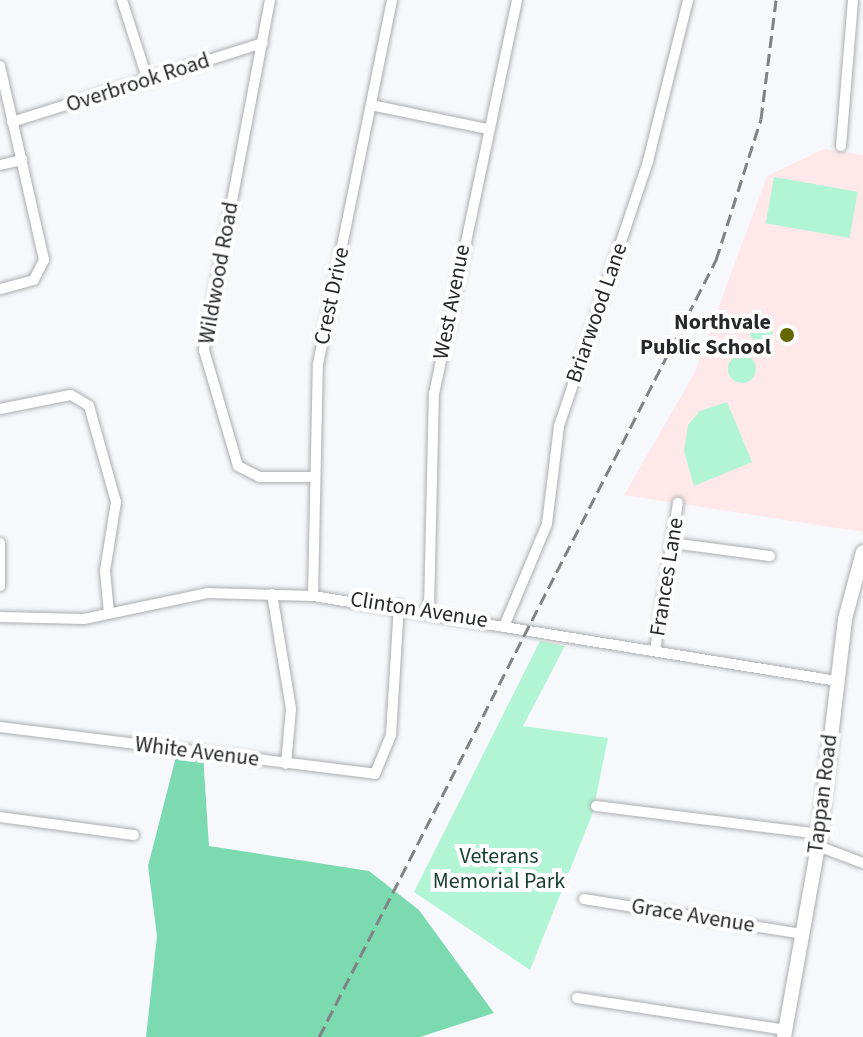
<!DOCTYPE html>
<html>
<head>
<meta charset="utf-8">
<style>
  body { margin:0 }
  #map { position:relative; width:863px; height:1037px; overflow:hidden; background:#f7f8fb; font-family:"Source Sans 3",sans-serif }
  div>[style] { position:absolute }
  .education>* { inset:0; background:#fee8ea }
  .green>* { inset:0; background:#b1f5d4; transform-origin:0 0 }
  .round { border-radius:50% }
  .forest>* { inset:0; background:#7bdaaf }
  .roads { filter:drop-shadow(0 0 2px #abadaf) drop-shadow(0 0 2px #abadaf) }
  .street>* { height:10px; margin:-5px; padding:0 5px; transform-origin:5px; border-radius:5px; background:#fff }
  .secondary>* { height:14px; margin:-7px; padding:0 7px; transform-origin:7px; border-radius:7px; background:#fff }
  .rail>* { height:3px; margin-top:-1.5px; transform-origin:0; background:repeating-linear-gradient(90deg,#818284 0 12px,transparent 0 18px) }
  .dots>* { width:22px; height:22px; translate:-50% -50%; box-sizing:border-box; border:4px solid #fff; border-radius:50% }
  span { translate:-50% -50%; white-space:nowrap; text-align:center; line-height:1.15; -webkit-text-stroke:8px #fff; paint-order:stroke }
  .street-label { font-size:22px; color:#272829 }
  .poi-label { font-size:22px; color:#272829; font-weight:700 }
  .right { translate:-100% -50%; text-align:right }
  .park-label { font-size:22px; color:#153e2d }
</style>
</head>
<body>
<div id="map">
  <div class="education">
    <i style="clip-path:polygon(824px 149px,863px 155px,863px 532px,624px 495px,694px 374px,767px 176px)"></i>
  </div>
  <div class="green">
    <i style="left:774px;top:177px;width:85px;height:47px;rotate:10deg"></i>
    <i class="round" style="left:749px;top:318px;width:24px;height:24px"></i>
    <i class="round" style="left:728px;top:355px;width:28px;height:28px"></i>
    <i style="clip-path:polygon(727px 402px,752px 462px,694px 486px,684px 451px,688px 425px,700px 411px)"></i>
    <i style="clip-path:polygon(540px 641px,565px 646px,523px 726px,608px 738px,593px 812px,530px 970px,414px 892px)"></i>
  </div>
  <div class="forest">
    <i style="clip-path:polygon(178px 749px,203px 754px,209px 846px,369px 871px,419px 910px,494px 1013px,420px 1037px,146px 1037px,157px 936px,148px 866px)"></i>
  </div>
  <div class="roads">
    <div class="street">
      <i style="left:122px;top:0;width:85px;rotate:72.2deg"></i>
      <i style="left:270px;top:0;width:356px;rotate:100.7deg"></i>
      <i style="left:204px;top:350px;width:121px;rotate:73.7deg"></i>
      <i style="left:238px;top:466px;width:25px;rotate:27deg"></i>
      <i style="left:260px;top:477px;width:53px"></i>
      <i style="left:0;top:66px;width:199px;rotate:77.2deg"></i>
      <i style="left:44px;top:260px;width:22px;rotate:117deg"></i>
      <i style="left:34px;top:280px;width:35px;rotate:165deg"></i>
      <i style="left:371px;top:105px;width:118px;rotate:11.7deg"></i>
      <i style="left:12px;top:122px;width:263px;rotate:-17.5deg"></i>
      <i style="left:841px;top:146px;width:146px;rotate:-85.3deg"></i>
      <i style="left:0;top:165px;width:23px;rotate:-13deg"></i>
      <i style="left:0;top:409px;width:72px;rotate:-11.2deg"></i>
      <i style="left:71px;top:395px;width:21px;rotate:31deg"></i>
      <i style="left:89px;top:406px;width:100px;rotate:74.3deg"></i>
      <i style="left:116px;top:502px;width:70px;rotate:99.1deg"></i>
      <i style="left:105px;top:571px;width:42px;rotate:84.6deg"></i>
      <i style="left:0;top:543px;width:43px;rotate:90deg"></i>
      <i style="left:672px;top:543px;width:99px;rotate:7.6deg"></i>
      <i style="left:272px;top:594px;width:117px;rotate:80.6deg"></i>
      <i style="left:291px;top:709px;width:55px;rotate:95.2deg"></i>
      <i style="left:313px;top:596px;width:232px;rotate:-88.8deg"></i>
      <i style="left:318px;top:364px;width:371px;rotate:-78.5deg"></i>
      <i style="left:429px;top:610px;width:216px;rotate:-88.7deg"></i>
      <i style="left:434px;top:394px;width:403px;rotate:-78.1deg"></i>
      <i style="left:0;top:617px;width:84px;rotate:1.4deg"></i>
      <i style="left:84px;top:619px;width:126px;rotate:-11.9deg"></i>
      <i style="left:207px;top:593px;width:106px;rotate:1.6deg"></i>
      <i style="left:313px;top:596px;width:531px;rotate:9.21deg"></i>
      <i style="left:505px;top:624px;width:108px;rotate:-67.2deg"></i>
      <i style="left:547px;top:524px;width:99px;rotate:-83deg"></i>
      <i style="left:559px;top:426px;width:280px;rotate:-71.4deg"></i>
      <i style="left:648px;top:161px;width:166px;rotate:-76deg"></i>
      <i style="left:655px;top:651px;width:150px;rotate:-81.2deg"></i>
      <i style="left:0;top:727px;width:378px;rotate:7.1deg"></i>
      <i style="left:375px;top:774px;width:42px;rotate:-67.7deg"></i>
      <i style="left:391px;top:735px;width:130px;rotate:-86.5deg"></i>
      <i style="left:596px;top:806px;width:226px;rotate:7.1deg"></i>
      <i style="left:0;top:817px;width:135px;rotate:7.7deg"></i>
      <i style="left:818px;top:846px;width:48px;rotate:20.7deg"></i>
      <i style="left:584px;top:899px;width:222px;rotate:9.1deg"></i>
      <i style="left:577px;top:998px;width:210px;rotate:8.7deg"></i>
    </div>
    <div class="secondary">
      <i style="left:784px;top:1037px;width:194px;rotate:-79.9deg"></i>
      <i style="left:818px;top:846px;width:229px;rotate:-83.2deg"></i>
      <i style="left:845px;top:619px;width:69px;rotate:-75deg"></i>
    </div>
  </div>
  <div class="rail">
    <i style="left:319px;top:1037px;width:873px;rotate:-62.94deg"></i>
    <i style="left:716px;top:260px;width:148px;rotate:-72.3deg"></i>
    <i style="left:761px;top:119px;width:120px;rotate:-82.8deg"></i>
  </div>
  <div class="dots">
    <i style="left:787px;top:335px;background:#636601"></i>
  </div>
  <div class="street-label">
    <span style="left:138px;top:83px;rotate:-18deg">Overbrook Road</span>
    <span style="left:219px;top:273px;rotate:-80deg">Wildwood Road</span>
    <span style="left:332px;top:296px;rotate:-78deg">Crest Drive</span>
    <span style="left:452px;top:302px;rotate:-79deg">West Avenue</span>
    <span style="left:597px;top:313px;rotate:-71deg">Briarwood Lane</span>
    <span style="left:667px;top:577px;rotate:-81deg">Frances Lane</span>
    <span style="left:419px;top:610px;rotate:9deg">Clinton Avenue</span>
    <span style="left:197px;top:752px;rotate:7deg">White Avenue</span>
    <span style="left:823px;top:794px;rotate:-83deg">Tappan Road</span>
    <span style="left:693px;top:916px;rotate:9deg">Grace Avenue</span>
  </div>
  <div class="poi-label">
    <span class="right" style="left:771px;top:335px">Northvale<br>Public School</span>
  </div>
  <div class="park-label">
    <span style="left:499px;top:869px">Veterans<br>Memorial Park</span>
  </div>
</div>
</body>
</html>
